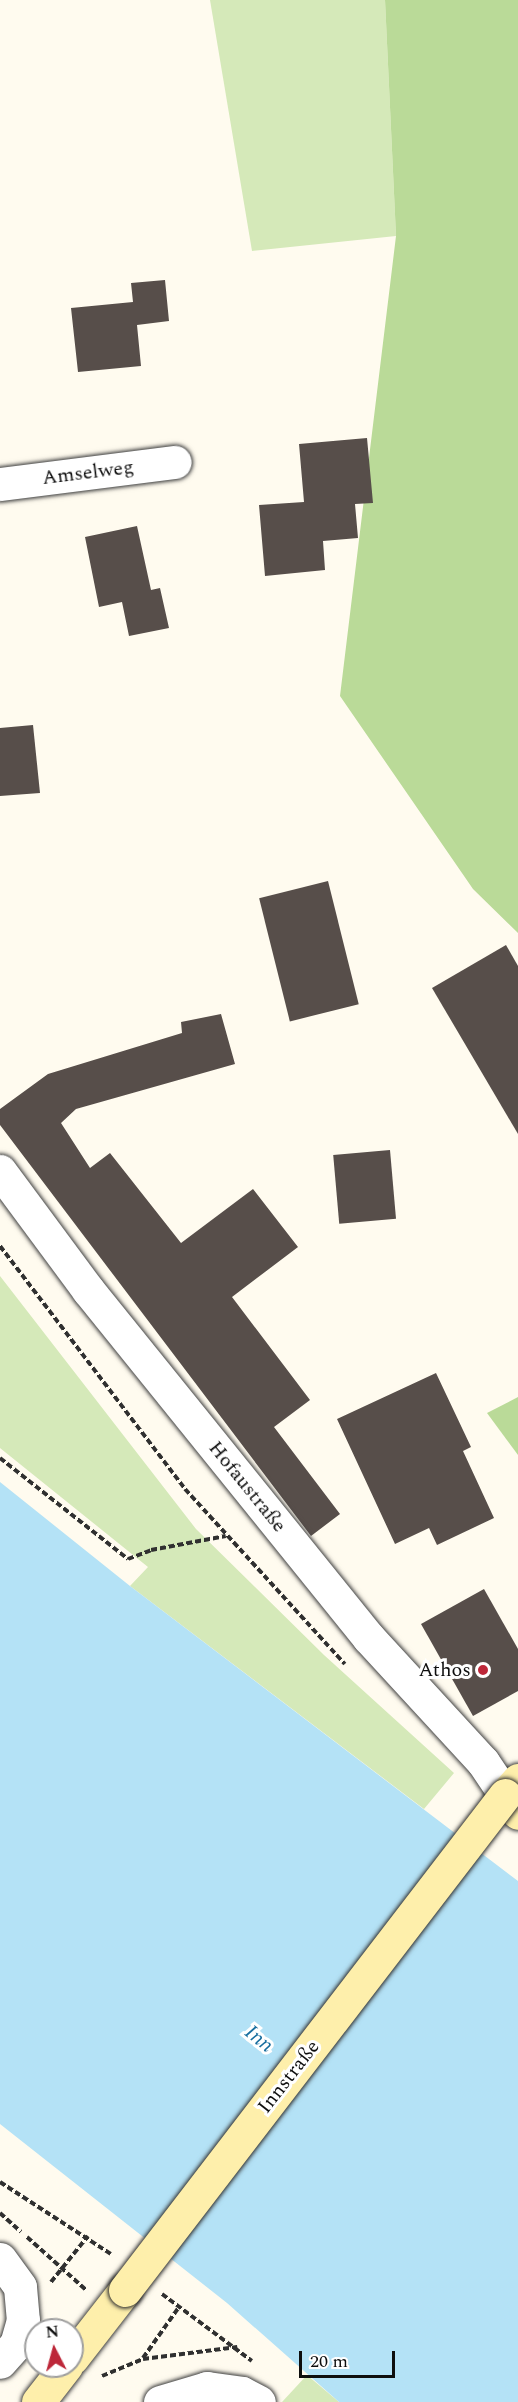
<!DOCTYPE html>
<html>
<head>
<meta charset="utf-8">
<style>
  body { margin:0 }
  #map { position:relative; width:518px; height:2402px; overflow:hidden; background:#fffbef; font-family:Spectral,serif }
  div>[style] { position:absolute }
  .green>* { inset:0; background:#d5e9b9 }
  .forest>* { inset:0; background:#bada98 }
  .water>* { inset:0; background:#b4e2f6 }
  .building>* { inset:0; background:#574e4a; transform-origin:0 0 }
  .path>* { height:4px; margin-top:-2px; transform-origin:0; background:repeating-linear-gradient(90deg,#303030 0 6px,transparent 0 9px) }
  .roads { filter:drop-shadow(0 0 2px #414141) drop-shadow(0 0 2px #414141) }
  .minor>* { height:33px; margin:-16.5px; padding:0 16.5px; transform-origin:16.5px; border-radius:16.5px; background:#fff }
  .secondary>* { height:33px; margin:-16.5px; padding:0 16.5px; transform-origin:16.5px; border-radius:16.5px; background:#feefab }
  .bridges { filter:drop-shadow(0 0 2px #303030) drop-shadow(0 0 2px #303030) }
  .secondary-bridge>* { height:33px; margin:-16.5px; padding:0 16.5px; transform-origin:16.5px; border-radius:16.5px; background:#feefab }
  .dots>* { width:16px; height:16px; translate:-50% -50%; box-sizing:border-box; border:3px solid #fff; border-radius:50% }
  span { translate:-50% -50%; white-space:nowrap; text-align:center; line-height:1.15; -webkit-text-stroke:6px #fff; paint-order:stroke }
  .street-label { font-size:20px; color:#0e0e0e }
  .poi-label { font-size:20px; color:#0e0e0e }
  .right { translate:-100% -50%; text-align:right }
  .water-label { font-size:21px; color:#186e9f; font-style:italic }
  .north { position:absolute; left:24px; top:2318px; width:60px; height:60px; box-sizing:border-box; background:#fff; border:2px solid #9f9f9f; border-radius:50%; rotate:354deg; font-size:16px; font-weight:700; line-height:24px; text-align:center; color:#0e0e0e }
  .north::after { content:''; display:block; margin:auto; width:21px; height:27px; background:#bd2739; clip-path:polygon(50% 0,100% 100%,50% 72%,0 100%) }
  .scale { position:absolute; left:299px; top:2351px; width:96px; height:27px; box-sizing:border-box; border:3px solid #0e0e0e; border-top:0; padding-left:8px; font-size:18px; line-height:21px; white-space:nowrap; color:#0e0e0e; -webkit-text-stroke:4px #fff; paint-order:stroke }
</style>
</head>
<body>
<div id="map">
  <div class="green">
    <i style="clip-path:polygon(210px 0,385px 0,396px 236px,252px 251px)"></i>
    <i style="clip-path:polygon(0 1276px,196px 1529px,324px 1655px,454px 1773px,424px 1809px,130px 1586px,148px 1567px,0 1448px)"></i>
    <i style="clip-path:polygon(307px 2375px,339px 2402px,282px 2402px)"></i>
  </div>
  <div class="forest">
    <i style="clip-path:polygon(385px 0,518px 0,518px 933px,473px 889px,340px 696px,396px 236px)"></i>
    <i style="clip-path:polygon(518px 1397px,518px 1455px,487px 1413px)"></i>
  </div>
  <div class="water">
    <i style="clip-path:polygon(0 1482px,130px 1586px,518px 1881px,518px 2402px,339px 2402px,227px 2303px,0 2124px)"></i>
  </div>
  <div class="building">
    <i style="clip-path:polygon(165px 280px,169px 321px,137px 325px,141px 366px,78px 372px,71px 308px,133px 302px,131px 283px)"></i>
    <i style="clip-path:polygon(367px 438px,373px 503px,355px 504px,358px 538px,323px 541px,325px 570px,265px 576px,259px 505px,304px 502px,299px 444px)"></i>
    <i style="clip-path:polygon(137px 526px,151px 590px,160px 588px,169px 628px,129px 636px,122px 602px,99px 607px,85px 537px)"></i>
    <i style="clip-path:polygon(33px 725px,40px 793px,0 796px,0 728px)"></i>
    <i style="left:328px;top:881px;width:127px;height:71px;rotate:76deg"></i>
    <i style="clip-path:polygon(506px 945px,518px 966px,518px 1134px,432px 988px)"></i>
    <i style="clip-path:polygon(221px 1014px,235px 1064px,76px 1109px,61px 1123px,90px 1168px,110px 1153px,181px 1243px,253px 1189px,298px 1247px,232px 1297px,310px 1400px,274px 1427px,340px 1514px,311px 1536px,0 1125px,0 1109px,48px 1074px,182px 1033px,181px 1022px)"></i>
    <i style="left:390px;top:1150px;width:69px;height:57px;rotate:85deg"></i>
    <i style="clip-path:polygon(436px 1373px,471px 1447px,463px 1451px,494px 1518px,437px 1545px,429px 1528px,395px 1544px,337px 1419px)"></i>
    <i style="clip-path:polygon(484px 1589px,518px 1649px,518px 1691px,473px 1716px,421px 1624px)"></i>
  </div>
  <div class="path">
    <i style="left:0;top:1246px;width:305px;rotate:52.7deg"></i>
    <i style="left:185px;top:1489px;width:237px;rotate:47.6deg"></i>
    <i style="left:0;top:1458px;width:163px;rotate:38.3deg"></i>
    <i style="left:128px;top:1559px;width:25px;rotate:-21deg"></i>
    <i style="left:151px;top:1550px;width:76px;rotate:-10.6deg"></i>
    <i style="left:0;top:2182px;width:132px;rotate:33deg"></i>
    <i style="left:0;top:2213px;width:28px;rotate:42deg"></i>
    <i style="left:27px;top:2237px;width:79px;rotate:41.9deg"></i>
    <i style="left:51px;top:2282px;width:59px;rotate:-51.2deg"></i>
    <i style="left:162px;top:2294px;width:112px;rotate:36.7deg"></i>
    <i style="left:143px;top:2358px;width:62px;rotate:-54.8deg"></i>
    <i style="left:102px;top:2376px;width:44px;rotate:-22.5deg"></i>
    <i style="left:143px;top:2359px;width:95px;rotate:-7.3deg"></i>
  </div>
  <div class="roads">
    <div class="minor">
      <i style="left:0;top:484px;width:176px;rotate:-7.2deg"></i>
      <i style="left:0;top:1171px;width:148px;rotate:53.5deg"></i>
      <i style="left:88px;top:1290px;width:446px;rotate:51.1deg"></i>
      <i style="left:368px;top:1637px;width:170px;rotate:47.4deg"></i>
      <i style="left:483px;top:1762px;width:40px;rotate:56deg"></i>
      <i style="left:0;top:2259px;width:34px;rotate:54deg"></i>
      <i style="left:20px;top:2287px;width:33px;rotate:85deg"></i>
      <i style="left:23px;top:2320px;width:25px;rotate:106deg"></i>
      <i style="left:16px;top:2344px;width:24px;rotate:132deg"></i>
      <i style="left:160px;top:2402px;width:49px;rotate:-16.6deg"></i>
      <i style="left:207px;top:2388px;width:35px;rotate:8deg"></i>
      <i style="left:242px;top:2393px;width:19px;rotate:28deg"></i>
    </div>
    <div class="secondary">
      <i style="left:518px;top:1780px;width:20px;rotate:131deg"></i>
      <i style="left:505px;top:1795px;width:22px;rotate:54deg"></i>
      <i style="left:72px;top:2358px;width:86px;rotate:-52.1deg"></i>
      <i style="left:38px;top:2402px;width:46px;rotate:-52.1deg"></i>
    </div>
  </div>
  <div class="bridges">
    <div class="secondary-bridge">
      <i style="left:125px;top:2290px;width:624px;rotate:-52.49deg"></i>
    </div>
  </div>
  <div class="dots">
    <i style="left:483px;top:1670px;background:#bd2739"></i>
  </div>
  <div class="street-label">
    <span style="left:88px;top:473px;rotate:-7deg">Amselweg</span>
    <span style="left:247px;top:1487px;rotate:51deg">Hofaustraße</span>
    <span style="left:289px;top:2077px;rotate:-52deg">Innstraße</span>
  </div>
  <div class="poi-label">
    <span class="right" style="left:471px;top:1670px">Athos</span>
  </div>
  <div class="water-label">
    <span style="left:259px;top:2039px;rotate:39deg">Inn</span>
  </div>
  <div class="north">N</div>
  <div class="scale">20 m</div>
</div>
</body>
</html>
